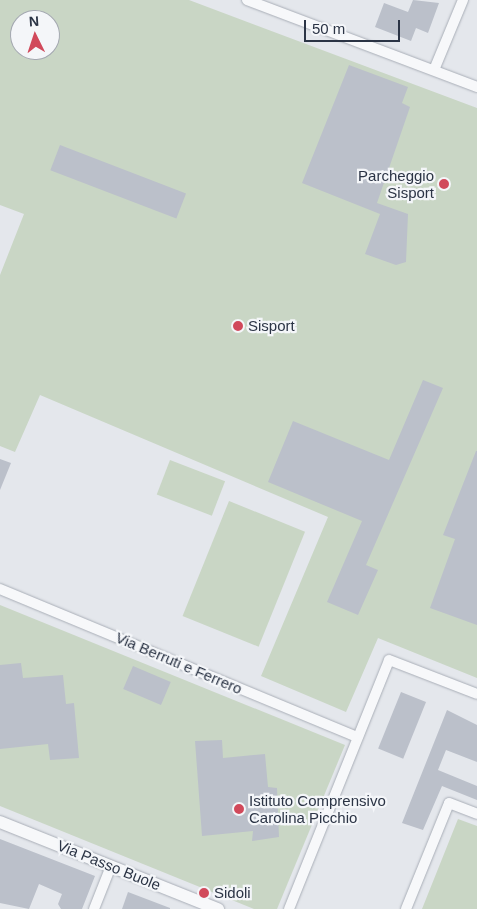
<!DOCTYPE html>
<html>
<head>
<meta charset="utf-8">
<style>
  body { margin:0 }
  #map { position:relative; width:477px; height:909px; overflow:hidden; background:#e4e7ec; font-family:Arial,sans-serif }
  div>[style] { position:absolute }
  .green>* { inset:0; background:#c9d6c5; transform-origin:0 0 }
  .building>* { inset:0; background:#bbc0ca; transform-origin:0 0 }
  .roads { filter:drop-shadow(0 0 1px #a9aeb7) drop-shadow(0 0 1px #a9aeb7) }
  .minor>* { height:10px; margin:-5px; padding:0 5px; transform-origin:5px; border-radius:5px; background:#f7f8fa }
  .tertiary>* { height:12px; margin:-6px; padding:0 6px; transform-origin:6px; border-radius:6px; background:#f7f8fa }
  .dots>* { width:14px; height:14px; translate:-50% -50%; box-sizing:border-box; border:2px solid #f4f6f9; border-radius:50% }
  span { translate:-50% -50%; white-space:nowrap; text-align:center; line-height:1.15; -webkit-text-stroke:4.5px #f4f6f9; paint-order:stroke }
  .poi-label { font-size:15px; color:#2b3445 }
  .right { translate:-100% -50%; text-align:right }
  .left { translate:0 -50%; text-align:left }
  .street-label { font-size:15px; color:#2b3445 }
  .north { position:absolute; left:10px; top:10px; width:50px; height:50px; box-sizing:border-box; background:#f4f6f9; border:1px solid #a4a8b1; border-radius:50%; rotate:356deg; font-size:14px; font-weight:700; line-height:20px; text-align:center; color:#2b3445 }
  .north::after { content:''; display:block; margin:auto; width:18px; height:22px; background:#d1495b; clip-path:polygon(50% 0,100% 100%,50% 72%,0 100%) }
  .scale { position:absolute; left:304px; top:20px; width:96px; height:22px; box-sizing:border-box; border:2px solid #2b3445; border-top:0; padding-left:6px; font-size:15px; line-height:18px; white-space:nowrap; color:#2b3445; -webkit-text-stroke:4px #f4f6f9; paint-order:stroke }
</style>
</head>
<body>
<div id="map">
  <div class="green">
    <i style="clip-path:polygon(evenodd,0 0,189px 0,477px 108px,477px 678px,378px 638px,346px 712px,261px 676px,328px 517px,40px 395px,15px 452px,0 446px,0 275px,24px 214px,0 205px,0 0,20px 20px,50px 20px,50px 50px,20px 50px,20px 20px)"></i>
    <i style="left:170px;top:460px;width:59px;height:37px;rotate:21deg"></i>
    <i style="left:229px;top:501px;width:82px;height:124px;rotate:22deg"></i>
    <i style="clip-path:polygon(0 605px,345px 745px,277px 909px,254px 909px,0 806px)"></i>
    <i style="clip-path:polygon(458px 819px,477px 826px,477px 909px,422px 909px)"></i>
  </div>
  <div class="building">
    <i style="clip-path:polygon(413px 0,439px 3px,428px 33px,416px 28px,411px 41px,375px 27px,384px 3px,408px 12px)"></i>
    <i style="clip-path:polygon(349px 65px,408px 87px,402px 103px,410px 107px,377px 203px,408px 214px,406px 262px,396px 265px,365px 254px,380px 214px,302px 183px)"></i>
    <i style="left:60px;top:145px;width:135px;height:27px;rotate:21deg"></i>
    <i style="clip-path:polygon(423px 380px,443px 388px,366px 565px,378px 570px,358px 615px,327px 602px,362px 521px,268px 482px,293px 421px,389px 460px)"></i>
    <i style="clip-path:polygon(476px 451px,477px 451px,477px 625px,430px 608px,455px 539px,443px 535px)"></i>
    <i style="clip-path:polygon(0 459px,11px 463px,0 490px)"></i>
    <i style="clip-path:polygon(21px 663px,23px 678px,63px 675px,66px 704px,74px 703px,79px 758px,50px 760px,48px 744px,0 749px,0 665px)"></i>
    <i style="left:133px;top:666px;width:41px;height:25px;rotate:23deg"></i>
    <i style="left:401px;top:692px;width:27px;height:61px;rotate:22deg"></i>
    <i style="clip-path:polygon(447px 710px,477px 725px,477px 762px,446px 750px,438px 770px,477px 786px,477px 800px,442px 786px,423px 830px,402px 823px)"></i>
    <i style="clip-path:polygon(222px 740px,223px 758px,265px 754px,268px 787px,277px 788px,279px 837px,252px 841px,253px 831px,202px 836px,195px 741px)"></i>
    <i style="clip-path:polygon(0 839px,95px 876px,82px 909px,61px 909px,58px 904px,62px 894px,39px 884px,29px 909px,0 903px)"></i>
    <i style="clip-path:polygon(128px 892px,170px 908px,170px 909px,122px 909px)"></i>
  </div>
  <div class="roads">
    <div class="minor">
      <i style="left:247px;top:0;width:246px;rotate:20.7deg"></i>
      <i style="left:434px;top:70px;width:76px;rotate:-67.5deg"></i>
      <i style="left:0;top:589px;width:387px;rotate:22.5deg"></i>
      <i style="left:94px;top:909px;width:46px;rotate:-68.4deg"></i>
      <i style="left:289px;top:909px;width:268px;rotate:-68.1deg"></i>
      <i style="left:389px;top:660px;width:94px;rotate:21.1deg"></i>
      <i style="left:406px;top:909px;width:114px;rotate:-67.9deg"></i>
      <i style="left:449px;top:803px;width:30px;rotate:21deg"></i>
    </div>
    <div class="tertiary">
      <i style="left:0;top:822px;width:235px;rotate:21.8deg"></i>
    </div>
  </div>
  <div class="dots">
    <i style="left:444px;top:184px;background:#d1495b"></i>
    <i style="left:238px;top:326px;background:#d1495b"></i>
    <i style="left:239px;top:809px;background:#d1495b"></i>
    <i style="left:204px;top:893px;background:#d1495b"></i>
  </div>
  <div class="poi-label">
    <span class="right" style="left:434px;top:184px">Parcheggio<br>Sisport</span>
    <span class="left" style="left:248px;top:326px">Sisport</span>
    <span class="left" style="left:249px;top:809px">Istituto Comprensivo<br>Carolina Picchio</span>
    <span class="left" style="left:214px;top:893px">Sidoli</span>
  </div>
  <div class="street-label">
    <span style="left:179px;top:663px;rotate:23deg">Via Berruti e Ferrero</span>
    <span style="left:109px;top:865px;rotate:22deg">Via Passo Buole</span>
  </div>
  <div class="north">N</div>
  <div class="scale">50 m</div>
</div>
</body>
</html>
